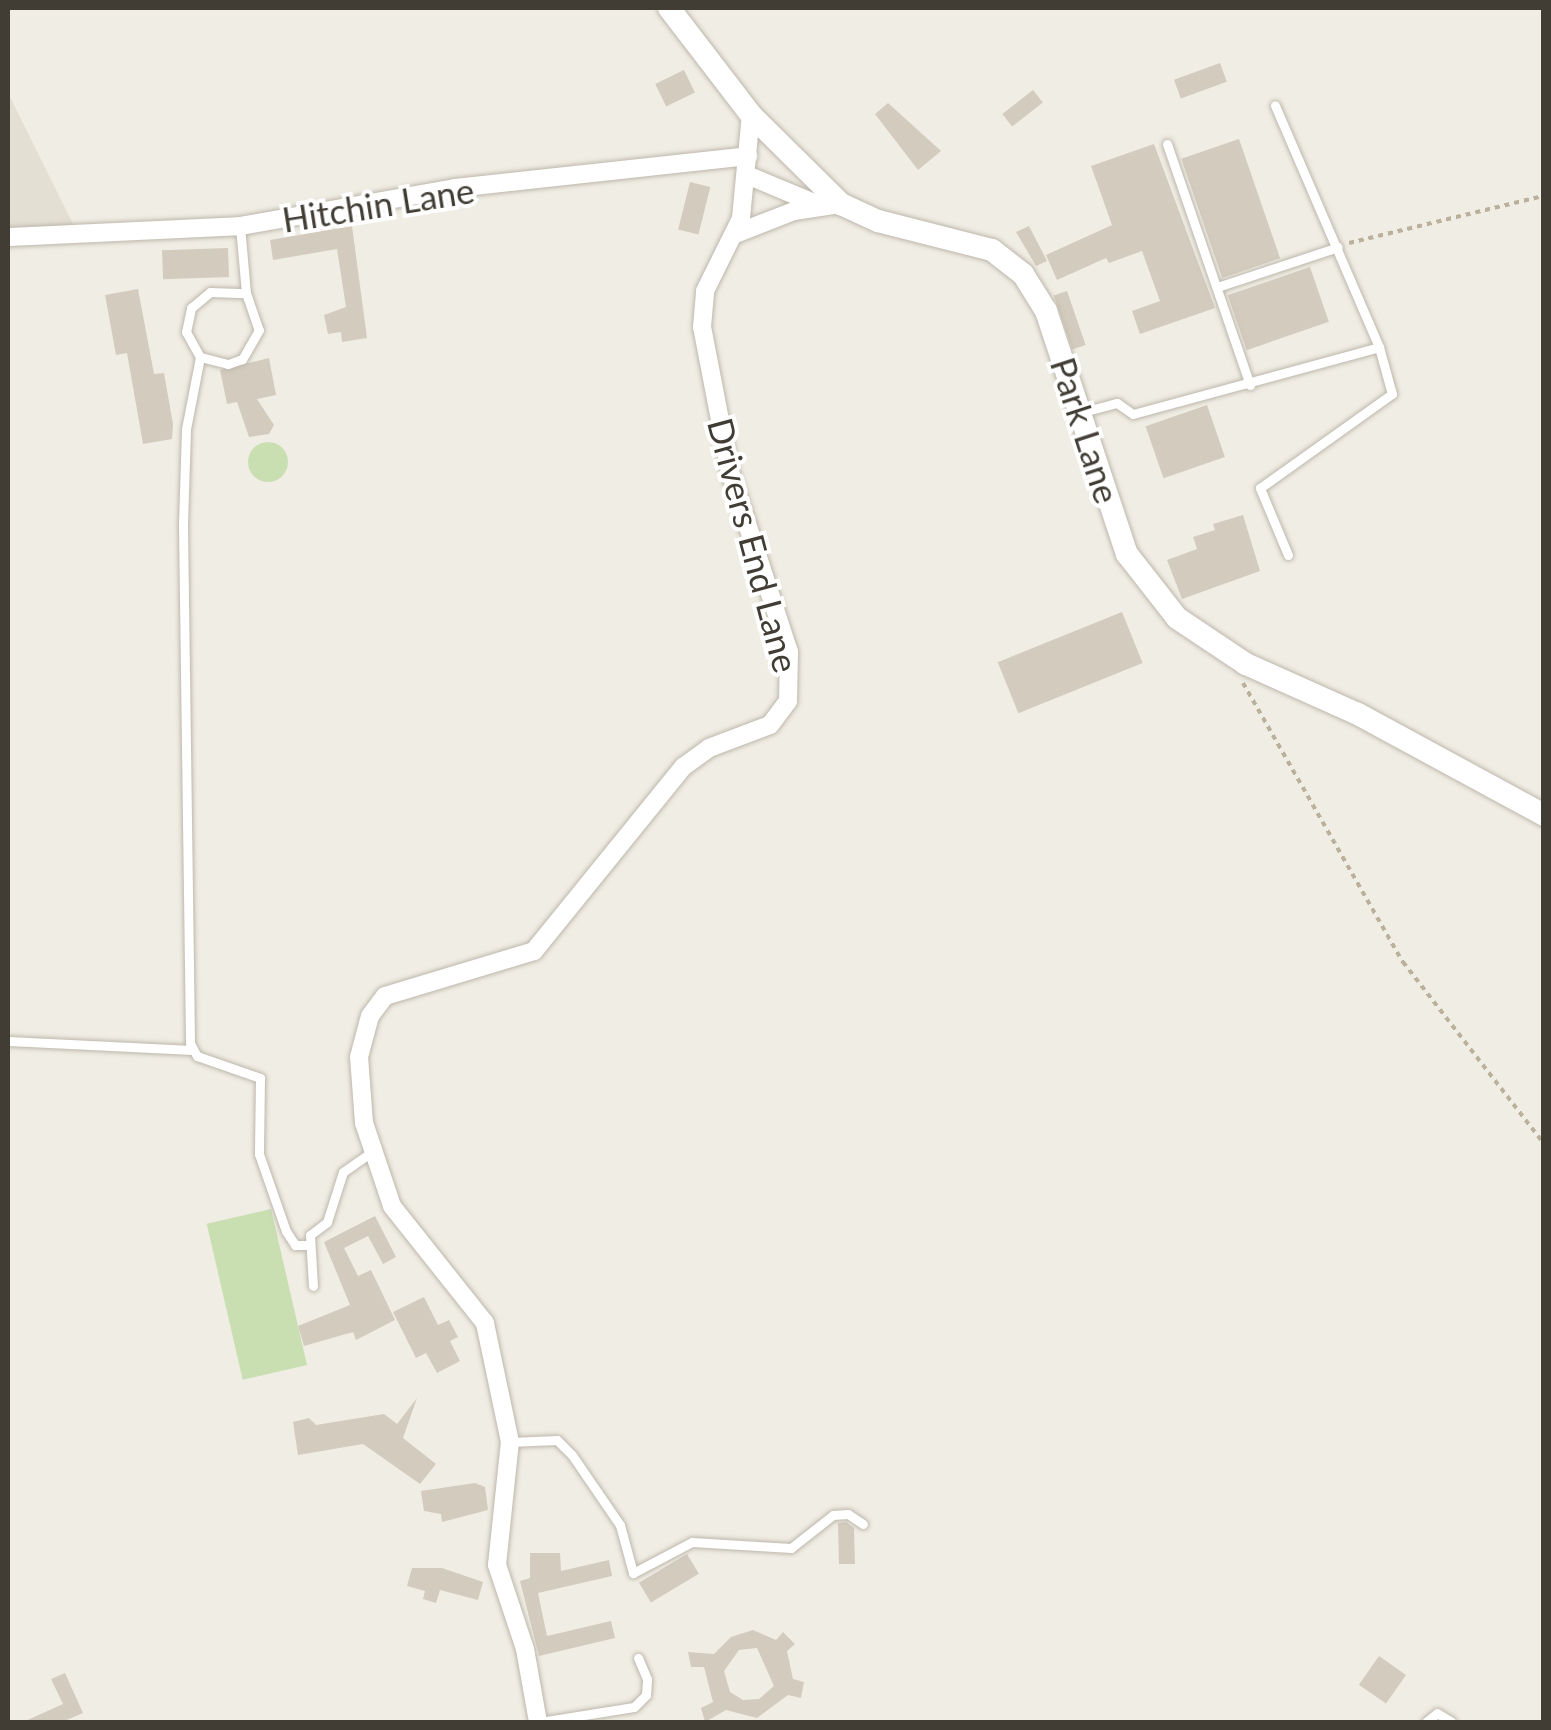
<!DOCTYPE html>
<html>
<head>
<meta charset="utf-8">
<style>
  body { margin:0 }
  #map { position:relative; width:1551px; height:1730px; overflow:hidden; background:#f0ede4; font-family:Lato,sans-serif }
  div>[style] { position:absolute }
  .residential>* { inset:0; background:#e3dfd3 }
  .green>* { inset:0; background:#c9dfb2; transform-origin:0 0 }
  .round { border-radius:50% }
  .building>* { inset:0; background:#d3cbbe; transform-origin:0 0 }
  .path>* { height:4px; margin-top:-2px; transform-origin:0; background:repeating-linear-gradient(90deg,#bab09b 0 5px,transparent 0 10px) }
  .roads { filter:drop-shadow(0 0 2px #bdb7ab) drop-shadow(0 0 2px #bdb7ab) }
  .service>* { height:9px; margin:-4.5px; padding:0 4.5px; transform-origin:4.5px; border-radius:4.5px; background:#fff }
  .minor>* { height:18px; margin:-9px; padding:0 9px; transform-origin:9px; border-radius:9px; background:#fff }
  .tertiary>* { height:22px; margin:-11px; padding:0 11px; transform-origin:11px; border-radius:11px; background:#fff }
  span { translate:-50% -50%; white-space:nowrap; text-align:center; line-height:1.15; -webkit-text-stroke:8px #fff; paint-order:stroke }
  .street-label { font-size:35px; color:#413d35 }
  .frame { position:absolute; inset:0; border:10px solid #413d35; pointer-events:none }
</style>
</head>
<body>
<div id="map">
  <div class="residential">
    <i style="clip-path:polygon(8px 93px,78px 234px,8px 233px)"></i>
  </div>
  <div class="green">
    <i class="round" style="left:248px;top:442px;width:40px;height:40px"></i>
    <i style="left:271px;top:1209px;width:160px;height:66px;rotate:77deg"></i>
  </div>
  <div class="building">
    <i style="left:1220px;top:63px;width:20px;height:49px;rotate:70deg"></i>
    <i style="left:684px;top:70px;width:25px;height:32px;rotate:64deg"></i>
    <i style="left:1033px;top:90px;width:16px;height:39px;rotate:52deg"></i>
    <i style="clip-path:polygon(888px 103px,941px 151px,918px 170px,875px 114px)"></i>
    <i style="left:1239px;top:139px;width:126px;height:61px;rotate:71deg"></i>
    <i style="clip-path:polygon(1154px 144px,1215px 308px,1140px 334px,1132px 311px,1160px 301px,1142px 251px,1109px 263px,1106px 258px,1057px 280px,1046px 255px,1112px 225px,1091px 166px)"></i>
    <i style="left:690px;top:182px;width:21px;height:49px;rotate:14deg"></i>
    <i style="clip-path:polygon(352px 226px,367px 338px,342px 342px,341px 332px,328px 334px,324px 315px,346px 307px,337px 249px,273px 260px,270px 240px)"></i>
    <i style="clip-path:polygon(1029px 226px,1047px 261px,1036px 266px,1016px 232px)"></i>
    <i style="left:228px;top:248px;width:29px;height:66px;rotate:88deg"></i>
    <i style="left:1310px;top:267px;width:58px;height:87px;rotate:71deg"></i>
    <i style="clip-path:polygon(138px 289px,154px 374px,164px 373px,173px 424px,172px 439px,143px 444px,127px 353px,116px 355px,105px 295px)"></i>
    <i style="left:1067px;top:291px;width:57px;height:14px;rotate:71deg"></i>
    <i style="clip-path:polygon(269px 358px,276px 395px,257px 399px,274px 425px,269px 434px,249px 437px,237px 402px,227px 404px,220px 370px)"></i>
    <i style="left:1207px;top:405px;width:55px;height:65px;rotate:71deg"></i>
    <i style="clip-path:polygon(1243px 515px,1260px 571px,1182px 599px,1167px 560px,1197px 549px,1193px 537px,1215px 530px,1213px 524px)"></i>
    <i style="left:1122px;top:612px;width:55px;height:134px;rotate:68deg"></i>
    <i style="clip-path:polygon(375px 1216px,396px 1257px,383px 1264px,368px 1236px,344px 1248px,358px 1276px,371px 1270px,395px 1320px,356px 1340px,353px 1332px,304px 1346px,298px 1326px,350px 1305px,324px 1242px)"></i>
    <i style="clip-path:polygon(424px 1297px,438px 1325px,449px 1320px,458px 1337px,450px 1341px,460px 1361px,437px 1373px,426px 1353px,416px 1358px,393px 1312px)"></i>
    <i style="clip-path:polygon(417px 1398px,403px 1438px,436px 1464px,420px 1484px,363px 1444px,298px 1455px,293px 1422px,309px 1418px,316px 1425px,384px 1414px,397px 1424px)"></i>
    <i style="clip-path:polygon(475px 1483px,485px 1487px,488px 1510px,442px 1522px,441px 1514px,424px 1511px,421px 1491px)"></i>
    <i style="clip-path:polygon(846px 1522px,854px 1528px,855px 1564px,839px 1564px,838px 1523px)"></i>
    <i style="clip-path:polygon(530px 1553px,560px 1553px,561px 1571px,609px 1560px,612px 1576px,538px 1593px,547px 1636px,611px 1621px,615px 1638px,539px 1656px,520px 1581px,530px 1578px)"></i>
    <i style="left:687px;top:1554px;width:23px;height:56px;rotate:59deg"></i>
    <i style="clip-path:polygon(412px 1568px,442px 1568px,483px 1582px,478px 1600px,440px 1590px,436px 1603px,423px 1599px,425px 1591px,407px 1586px)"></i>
    <i style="clip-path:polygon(evenodd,753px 1630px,776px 1640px,783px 1632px,795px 1644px,787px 1651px,793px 1679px,804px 1682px,801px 1698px,788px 1695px,757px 1718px,726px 1710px,705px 1722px,701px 1708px,713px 1702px,704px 1667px,691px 1667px,688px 1652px,714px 1654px,731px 1637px,753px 1630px,757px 1648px,774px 1686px,759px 1699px,743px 1700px,730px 1692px,724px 1671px,739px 1650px,757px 1648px)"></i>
    <i style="left:1379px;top:1656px;width:33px;height:35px;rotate:35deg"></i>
    <i style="clip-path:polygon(65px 1673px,83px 1713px,62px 1722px,23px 1722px,63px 1704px,51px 1679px)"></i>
  </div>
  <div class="path">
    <i style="left:1349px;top:243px;width:201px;rotate:-13.6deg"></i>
    <i style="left:1243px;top:683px;width:322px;rotate:60.2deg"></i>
    <i style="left:1403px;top:962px;width:230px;rotate:52.2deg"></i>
  </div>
  <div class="roads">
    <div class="service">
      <i style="left:1167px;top:144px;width:255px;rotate:71deg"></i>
      <i style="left:240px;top:226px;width:67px;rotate:84.9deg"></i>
      <i style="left:246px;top:293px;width:39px;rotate:71deg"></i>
      <i style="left:259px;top:330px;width:34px;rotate:120deg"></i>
      <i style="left:242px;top:359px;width:15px;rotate:160deg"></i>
      <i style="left:228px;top:364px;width:29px;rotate:-166deg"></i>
      <i style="left:200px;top:357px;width:29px;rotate:-119deg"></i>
      <i style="left:186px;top:332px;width:25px;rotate:-78deg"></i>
      <i style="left:191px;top:308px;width:25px;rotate:-40deg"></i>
      <i style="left:210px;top:292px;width:36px;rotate:2deg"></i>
      <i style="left:1220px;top:286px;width:124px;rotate:-18.3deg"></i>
      <i style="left:200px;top:357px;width:73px;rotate:101deg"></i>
      <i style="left:186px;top:429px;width:97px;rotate:91.8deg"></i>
      <i style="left:183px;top:526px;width:517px;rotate:89.22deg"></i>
      <i style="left:190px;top:1043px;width:15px;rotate:62deg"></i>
      <i style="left:197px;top:1056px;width:67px;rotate:19.2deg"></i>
      <i style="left:260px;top:1078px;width:76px;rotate:90.8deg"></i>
      <i style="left:259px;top:1154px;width:82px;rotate:70.7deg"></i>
      <i style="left:286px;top:1231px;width:17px;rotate:57deg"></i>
      <i style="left:295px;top:1245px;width:11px"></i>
      <i style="left:1083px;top:412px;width:35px;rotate:-15deg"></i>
      <i style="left:1117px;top:403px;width:19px;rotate:35deg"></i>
      <i style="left:1133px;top:414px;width:255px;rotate:-15.2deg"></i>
      <i style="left:1379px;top:347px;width:263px;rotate:-113.3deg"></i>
      <i style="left:1288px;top:555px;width:73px;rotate:-112.7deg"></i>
      <i style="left:1260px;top:488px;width:162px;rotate:-35.5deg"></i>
      <i style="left:1392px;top:394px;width:49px;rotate:-105.5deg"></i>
      <i style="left:8px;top:1041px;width:185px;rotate:2.8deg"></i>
      <i style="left:313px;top:1286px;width:51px;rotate:-93.4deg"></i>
      <i style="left:310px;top:1235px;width:21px;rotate:-37deg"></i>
      <i style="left:327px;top:1222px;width:52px;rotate:-72.3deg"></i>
      <i style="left:343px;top:1172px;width:35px;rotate:-35deg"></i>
      <i style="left:510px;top:1442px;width:47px;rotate:-2.4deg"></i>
      <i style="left:557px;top:1440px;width:21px;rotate:45deg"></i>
      <i style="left:572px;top:1455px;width:85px;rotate:55.6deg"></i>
      <i style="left:620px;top:1525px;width:50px;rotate:74.8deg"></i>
      <i style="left:633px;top:1573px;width:67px;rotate:-27.7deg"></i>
      <i style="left:692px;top:1542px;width:99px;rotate:3.5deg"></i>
      <i style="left:791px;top:1548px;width:53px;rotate:-38.2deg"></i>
      <i style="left:833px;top:1515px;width:15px;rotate:-4deg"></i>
      <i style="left:848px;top:1514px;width:18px;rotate:34deg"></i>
      <i style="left:540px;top:1722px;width:95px;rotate:-9.1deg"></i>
      <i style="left:634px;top:1707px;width:17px;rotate:-45deg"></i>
      <i style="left:646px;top:1695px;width:16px;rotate:-86deg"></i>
      <i style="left:647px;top:1679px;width:23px;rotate:-113deg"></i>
      <i style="left:1426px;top:1722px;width:14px;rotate:-39deg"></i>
      <i style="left:1437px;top:1713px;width:17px;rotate:31deg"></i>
    </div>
    <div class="minor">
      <i style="left:747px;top:175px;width:80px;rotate:22.7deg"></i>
      <i style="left:735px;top:234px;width:63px;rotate:-21.3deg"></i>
      <i style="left:794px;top:211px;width:48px;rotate:-8.5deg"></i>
      <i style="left:8px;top:237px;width:232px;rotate:-2.7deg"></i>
      <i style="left:240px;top:226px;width:218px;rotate:-10deg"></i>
      <i style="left:455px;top:188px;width:295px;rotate:-6.2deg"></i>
      <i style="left:538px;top:1722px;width:74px;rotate:-100.1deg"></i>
      <i style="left:525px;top:1649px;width:89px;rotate:-108.4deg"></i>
      <i style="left:497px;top:1565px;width:124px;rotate:-84deg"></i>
      <i style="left:510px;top:1442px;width:122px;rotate:-101.9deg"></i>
      <i style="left:485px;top:1323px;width:149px;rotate:-128.5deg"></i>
      <i style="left:392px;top:1206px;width:88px;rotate:-108.6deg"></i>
      <i style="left:364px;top:1123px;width:66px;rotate:-94.3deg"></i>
      <i style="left:359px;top:1057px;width:42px;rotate:-75deg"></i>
      <i style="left:370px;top:1016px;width:25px;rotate:-53deg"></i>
      <i style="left:385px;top:996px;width:156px;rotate:-16.8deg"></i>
      <i style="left:534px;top:951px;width:237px;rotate:-51deg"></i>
      <i style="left:683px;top:767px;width:32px;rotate:-36deg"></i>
      <i style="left:709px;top:748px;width:65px;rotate:-20.7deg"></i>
      <i style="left:770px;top:725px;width:30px;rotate:-53deg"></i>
      <i style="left:788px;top:701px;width:49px;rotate:-88.8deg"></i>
      <i style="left:789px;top:652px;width:189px;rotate:-108.1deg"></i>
      <i style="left:730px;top:472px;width:148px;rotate:-100.9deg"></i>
      <i style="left:702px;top:327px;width:36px;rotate:-85deg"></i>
      <i style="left:705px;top:291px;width:81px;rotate:-63.7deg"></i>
      <i style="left:741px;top:218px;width:103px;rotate:-84.5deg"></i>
    </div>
    <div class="tertiary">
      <i style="left:669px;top:8px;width:135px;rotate:52.5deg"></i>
      <i style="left:751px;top:115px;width:127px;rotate:44.7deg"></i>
      <i style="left:841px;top:204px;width:41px;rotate:24.7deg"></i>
      <i style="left:878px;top:221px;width:118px;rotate:14.3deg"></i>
      <i style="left:992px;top:250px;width:39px;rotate:38deg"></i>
      <i style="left:1023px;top:274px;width:44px;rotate:58.1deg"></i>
      <i style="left:1046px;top:311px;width:256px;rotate:71.6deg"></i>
      <i style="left:1127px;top:554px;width:81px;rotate:52deg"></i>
      <i style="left:1177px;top:618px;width:83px;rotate:33.7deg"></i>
      <i style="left:1246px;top:664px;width:123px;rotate:24.1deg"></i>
      <i style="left:1358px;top:714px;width:212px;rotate:28.5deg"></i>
    </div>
  </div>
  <div class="street-label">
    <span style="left:378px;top:204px;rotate:-9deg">Hitchin Lane</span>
    <span style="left:1086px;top:430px;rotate:72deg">Park Lane</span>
    <span style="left:754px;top:545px;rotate:75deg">Drivers End Lane</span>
  </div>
  <div class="frame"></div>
</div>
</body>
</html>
